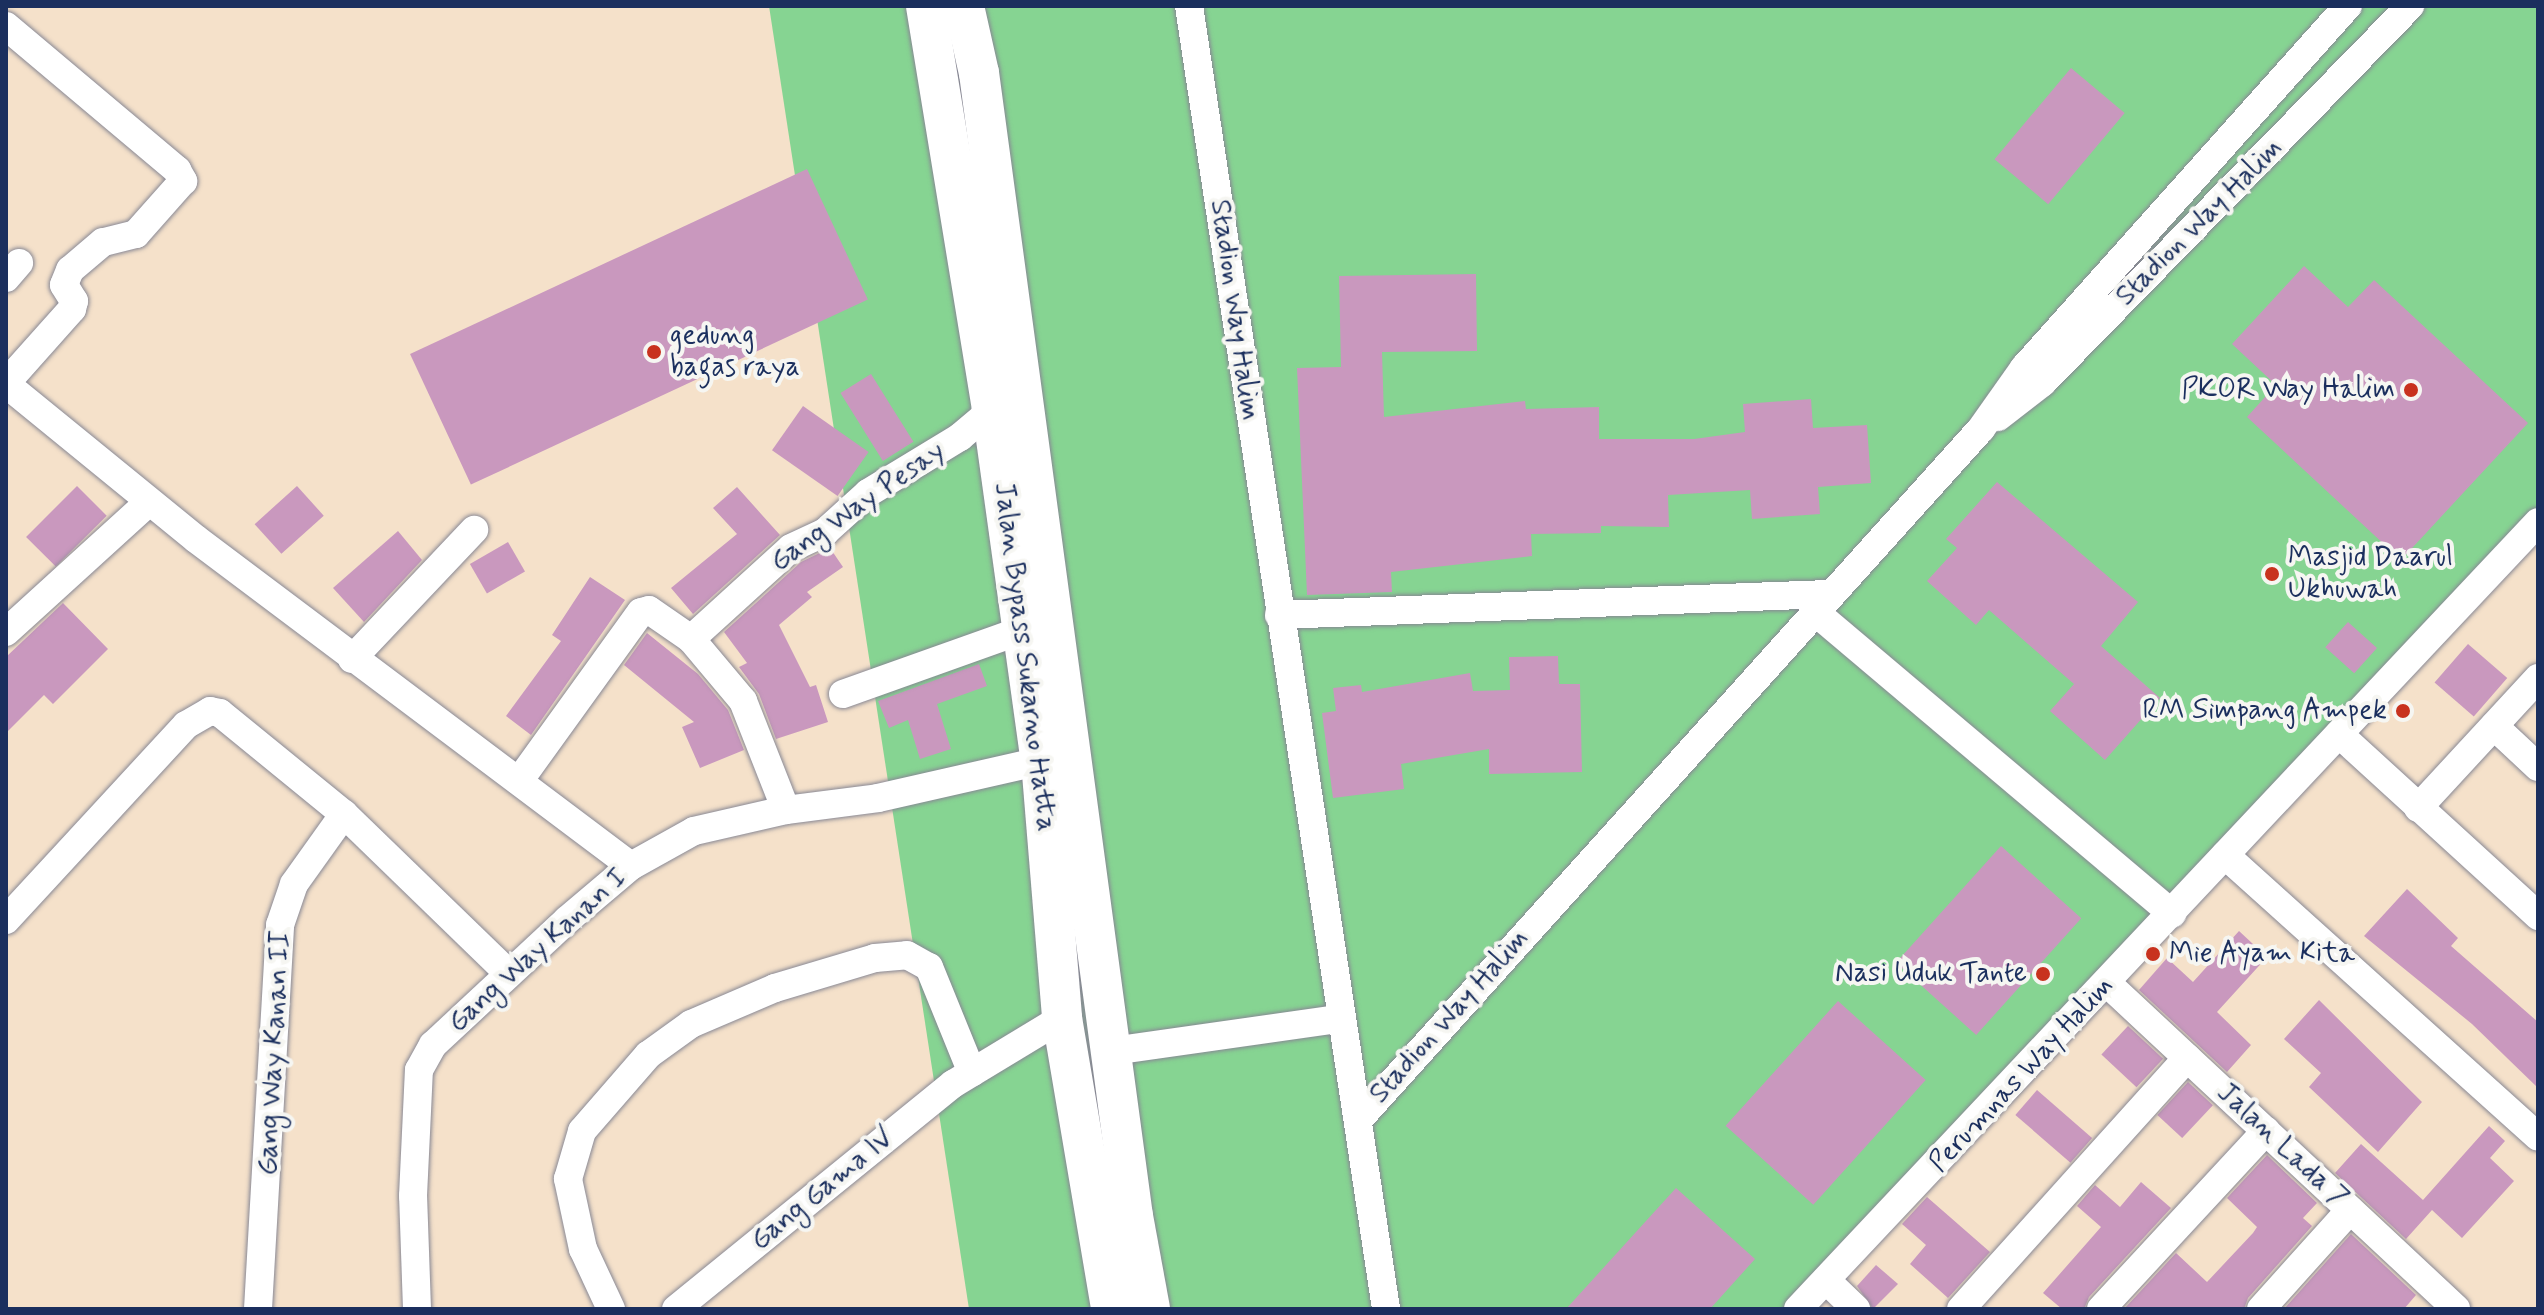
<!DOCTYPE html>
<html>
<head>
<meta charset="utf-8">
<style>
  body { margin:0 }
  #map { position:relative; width:2544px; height:1315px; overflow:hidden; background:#f5e1ca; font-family:Mynerve,sans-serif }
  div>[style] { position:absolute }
  .green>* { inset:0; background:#86d492 }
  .building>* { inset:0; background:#c998be; transform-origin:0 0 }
  .roads { filter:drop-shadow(0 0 2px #888894) drop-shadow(0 0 2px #888894) }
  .minor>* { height:28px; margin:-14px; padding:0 14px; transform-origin:14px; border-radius:14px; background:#fff }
  .highway>* { height:40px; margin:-20px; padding:0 20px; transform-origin:20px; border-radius:20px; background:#fff }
  .dots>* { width:22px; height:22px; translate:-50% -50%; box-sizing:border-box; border:4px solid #f6f6f2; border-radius:50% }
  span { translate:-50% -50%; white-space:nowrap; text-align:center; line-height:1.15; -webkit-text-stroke:8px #f6f6f2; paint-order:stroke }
  .street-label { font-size:28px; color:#1b2f5e }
  .poi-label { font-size:28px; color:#1b2f5e }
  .left { translate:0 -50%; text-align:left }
  .right { translate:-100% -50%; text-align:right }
  .frame { position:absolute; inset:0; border:8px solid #1b2f5e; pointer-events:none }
</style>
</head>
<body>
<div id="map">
  <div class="green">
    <i style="clip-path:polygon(769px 6px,2538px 6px,2538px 523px,1804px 1309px,969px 1309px)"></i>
  </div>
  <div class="building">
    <i style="left:2071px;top:68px;width:70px;height:119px;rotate:40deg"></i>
    <i style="left:807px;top:169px;width:144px;height:438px;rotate:65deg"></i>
    <i style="clip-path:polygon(2304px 266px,2348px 307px,2374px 280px,2528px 423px,2401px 560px,2247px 417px,2276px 385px,2232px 344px)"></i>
    <i style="clip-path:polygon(1476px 274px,1477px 351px,1382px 352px,1384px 417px,1525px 401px,1526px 409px,1599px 407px,1599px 439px,1694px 439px,1745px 432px,1743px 404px,1811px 399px,1813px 428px,1867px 425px,1871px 483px,1818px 487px,1820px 514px,1752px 519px,1750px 490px,1668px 495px,1669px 527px,1601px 526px,1601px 533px,1531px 534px,1532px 556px,1391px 572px,1392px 592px,1307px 595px,1297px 368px,1341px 367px,1339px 276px)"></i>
    <i style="left:871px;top:374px;width:80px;height:36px;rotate:58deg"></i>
    <i style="left:803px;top:406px;width:80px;height:54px;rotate:35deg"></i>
    <i style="clip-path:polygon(1997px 482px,2138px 602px,2101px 646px,2160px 698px,2105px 760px,2050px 711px,2074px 684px,1989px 610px,1976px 625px,1927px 581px,1957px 548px,1946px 539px)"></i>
    <i style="left:77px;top:486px;width:42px;height:72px;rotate:45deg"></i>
    <i style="left:297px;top:486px;width:40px;height:57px;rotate:48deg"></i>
    <i style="clip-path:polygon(737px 487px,780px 535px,693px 614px,671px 588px,737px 534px,713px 508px)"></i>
    <i style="clip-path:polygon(398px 531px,422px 560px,364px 622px,333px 588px)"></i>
    <i style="left:508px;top:542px;width:34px;height:44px;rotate:60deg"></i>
    <i style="clip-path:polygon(830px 548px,843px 567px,807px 592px,812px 597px,779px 625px,810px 687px,816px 685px,828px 722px,776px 739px,759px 694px,739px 667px,747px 663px,724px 632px,801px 562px)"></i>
    <i style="clip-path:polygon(590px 577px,625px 600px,531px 735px,506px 716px,561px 641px,552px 635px)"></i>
    <i style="clip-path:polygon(63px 603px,108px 649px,53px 704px,44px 695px,6px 733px,6px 657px)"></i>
    <i style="left:2348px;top:622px;width:39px;height:34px;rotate:42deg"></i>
    <i style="clip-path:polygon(647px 633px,698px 674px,728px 710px,744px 750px,700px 768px,682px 727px,694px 722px,624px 665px)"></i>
    <i style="left:2468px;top:644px;width:52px;height:51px;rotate:41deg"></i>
    <i style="clip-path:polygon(1558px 656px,1559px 684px,1580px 684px,1582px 772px,1489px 774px,1489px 749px,1401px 764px,1404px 789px,1333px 798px,1322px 713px,1336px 711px,1333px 688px,1361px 685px,1362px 692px,1470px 673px,1473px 691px,1510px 690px,1509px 657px)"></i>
    <i style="clip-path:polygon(979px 664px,987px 686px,937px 704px,951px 749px,920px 759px,908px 720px,889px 728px,878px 701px)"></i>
    <i style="left:2001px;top:846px;width:108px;height:157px;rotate:42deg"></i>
    <i style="clip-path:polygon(2407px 889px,2458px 938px,2451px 946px,2538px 1022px,2538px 1088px,2472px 1024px,2364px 936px)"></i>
    <i style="clip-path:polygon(2239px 931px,2267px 957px,2217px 1012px,2251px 1045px,2227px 1072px,2139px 990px,2167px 958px,2193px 982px)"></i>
    <i style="clip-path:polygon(2319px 1000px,2422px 1102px,2378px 1152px,2309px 1087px,2321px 1073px,2284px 1039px)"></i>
    <i style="left:1838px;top:1001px;width:118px;height:168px;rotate:42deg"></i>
    <i style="left:2128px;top:1026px;width:48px;height:39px;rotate:43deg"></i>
    <i style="left:2188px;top:1082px;width:34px;height:45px;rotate:43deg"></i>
    <i style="left:2037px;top:1090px;width:73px;height:33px;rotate:41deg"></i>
    <i style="clip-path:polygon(2489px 1126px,2505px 1141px,2490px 1158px,2514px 1181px,2462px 1238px,2432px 1210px,2406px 1239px,2335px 1173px,2361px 1144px,2423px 1200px)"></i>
    <i style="clip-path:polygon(2267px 1155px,2317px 1203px,2303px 1218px,2312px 1226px,2248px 1298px,2244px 1309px,2124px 1309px,2176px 1253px,2207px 1282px,2253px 1233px,2257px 1227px,2227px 1198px)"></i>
    <i style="clip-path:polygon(2141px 1182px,2171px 1208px,2089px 1297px,2084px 1309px,2062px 1309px,2043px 1293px,2101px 1227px,2077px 1206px,2095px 1185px,2120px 1207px)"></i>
    <i style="clip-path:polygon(1676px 1188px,1755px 1259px,1710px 1309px,1566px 1309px)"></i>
    <i style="clip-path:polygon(1927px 1197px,1990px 1252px,1948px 1298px,1910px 1264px,1926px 1245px,1902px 1224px)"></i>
    <i style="clip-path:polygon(2351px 1234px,2416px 1295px,2404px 1309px,2284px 1309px)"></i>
    <i style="clip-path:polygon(1876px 1265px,1898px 1284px,1873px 1309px,1857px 1286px)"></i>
  </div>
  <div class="roads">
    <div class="minor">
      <i style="left:1189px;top:6px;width:1318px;rotate:81.4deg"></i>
      <i style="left:6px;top:26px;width:224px;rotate:40.1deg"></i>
      <i style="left:177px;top:170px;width:13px;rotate:61deg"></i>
      <i style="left:183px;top:181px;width:71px;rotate:131.6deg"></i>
      <i style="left:136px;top:234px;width:34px;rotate:166deg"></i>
      <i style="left:103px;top:242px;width:43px;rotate:139.7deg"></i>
      <i style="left:70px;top:270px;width:16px;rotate:112deg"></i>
      <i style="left:64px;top:285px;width:19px;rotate:58deg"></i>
      <i style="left:74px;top:301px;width:8px;rotate:104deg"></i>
      <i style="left:72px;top:309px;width:99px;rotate:131.7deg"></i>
      <i style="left:6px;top:278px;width:20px;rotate:-49deg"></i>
      <i style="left:6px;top:384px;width:245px;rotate:39.2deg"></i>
      <i style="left:196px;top:539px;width:544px;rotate:36.93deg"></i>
      <i style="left:1998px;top:417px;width:56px;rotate:-37.7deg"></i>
      <i style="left:2042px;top:383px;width:527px;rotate:-45.69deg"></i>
      <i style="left:1814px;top:611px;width:469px;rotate:40.2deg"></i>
      <i style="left:1279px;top:615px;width:550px;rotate:-2.19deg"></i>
      <i style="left:6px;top:632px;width:193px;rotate:-42.3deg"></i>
      <i style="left:691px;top:639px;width:135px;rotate:-42.3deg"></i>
      <i style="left:791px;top:548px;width:38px;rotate:-25deg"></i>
      <i style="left:825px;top:532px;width:58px;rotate:-42.2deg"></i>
      <i style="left:868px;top:493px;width:108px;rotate:-31.3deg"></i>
      <i style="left:960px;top:437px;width:42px;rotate:-40.2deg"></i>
      <i style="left:352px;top:659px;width:178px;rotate:-46.6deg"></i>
      <i style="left:843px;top:694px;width:191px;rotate:-19.6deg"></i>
      <i style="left:2494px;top:726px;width:60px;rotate:43deg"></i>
      <i style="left:2339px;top:734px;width:270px;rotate:42.4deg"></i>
      <i style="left:519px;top:781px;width:208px;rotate:-54.2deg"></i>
      <i style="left:641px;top:612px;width:8px;rotate:-14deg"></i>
      <i style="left:649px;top:610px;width:51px;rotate:34.6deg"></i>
      <i style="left:691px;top:639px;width:81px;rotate:50deg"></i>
      <i style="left:743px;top:701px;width:117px;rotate:68.5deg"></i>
      <i style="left:2418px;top:808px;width:177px;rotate:-47.3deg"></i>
      <i style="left:2225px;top:855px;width:421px;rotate:42deg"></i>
      <i style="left:6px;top:920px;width:265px;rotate:-47.3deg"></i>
      <i style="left:186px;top:725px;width:28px;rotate:-30deg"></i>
      <i style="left:210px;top:711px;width:10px;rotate:11deg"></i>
      <i style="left:220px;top:713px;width:160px;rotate:39.2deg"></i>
      <i style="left:344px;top:814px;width:228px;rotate:44.1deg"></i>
      <i style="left:2108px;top:984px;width:476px;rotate:43deg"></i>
      <i style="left:1113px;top:1051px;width:228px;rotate:-8.1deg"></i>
      <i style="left:1361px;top:1117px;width:926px;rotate:-47.98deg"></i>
      <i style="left:1981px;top:429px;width:75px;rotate:-54.8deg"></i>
      <i style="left:2024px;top:368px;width:486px;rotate:-48.2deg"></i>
      <i style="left:1826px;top:1280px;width:42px;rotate:44deg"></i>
      <i style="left:258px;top:1309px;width:385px;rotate:-86.7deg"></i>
      <i style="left:280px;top:925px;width:43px;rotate:-71.1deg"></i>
      <i style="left:294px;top:884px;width:86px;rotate:-54.5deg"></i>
      <i style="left:417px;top:1309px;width:113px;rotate:-92deg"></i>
      <i style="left:413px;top:1196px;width:126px;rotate:-87.3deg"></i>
      <i style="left:419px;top:1070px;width:29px;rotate:-61deg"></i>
      <i style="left:433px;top:1045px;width:183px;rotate:-43deg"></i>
      <i style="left:567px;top:920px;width:84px;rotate:-40.2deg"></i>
      <i style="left:631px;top:866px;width:72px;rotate:-29.1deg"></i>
      <i style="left:694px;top:831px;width:94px;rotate:-12.9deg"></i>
      <i style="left:786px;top:810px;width:93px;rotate:-7.4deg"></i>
      <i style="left:878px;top:798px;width:167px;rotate:-12.8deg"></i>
      <i style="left:611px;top:1309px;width:66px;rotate:-115deg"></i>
      <i style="left:583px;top:1249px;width:72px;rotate:-102.1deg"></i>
      <i style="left:568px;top:1179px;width:50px;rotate:-73.7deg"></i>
      <i style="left:582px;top:1131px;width:101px;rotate:-49deg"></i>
      <i style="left:648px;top:1055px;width:53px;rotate:-35.8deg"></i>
      <i style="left:691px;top:1024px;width:91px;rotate:-23.2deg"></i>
      <i style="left:775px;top:988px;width:104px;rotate:-16.7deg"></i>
      <i style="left:875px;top:958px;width:32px;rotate:-5deg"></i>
      <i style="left:907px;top:955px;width:25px;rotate:29deg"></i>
      <i style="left:929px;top:967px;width:114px;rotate:67.9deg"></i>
      <i style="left:676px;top:1309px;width:357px;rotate:-39.1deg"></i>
      <i style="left:953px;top:1084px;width:127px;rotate:-31.2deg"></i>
      <i style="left:1798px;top:1309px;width:1080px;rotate:-46.76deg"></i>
      <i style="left:1961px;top:1309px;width:338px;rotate:-48deg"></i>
      <i style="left:2101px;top:1309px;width:243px;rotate:-47.2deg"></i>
      <i style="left:2261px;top:1309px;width:133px;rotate:-48deg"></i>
    </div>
    <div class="highway">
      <i style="left:926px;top:6px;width:409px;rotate:80.7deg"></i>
      <i style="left:992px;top:410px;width:354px;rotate:82.1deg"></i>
      <i style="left:1041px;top:761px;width:258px;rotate:85.3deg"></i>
      <i style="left:1062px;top:1018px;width:295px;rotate:80.4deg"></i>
      <i style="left:964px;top:6px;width:69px;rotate:77.4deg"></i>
      <i style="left:979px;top:73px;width:1153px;rotate:82.33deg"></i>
      <i style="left:1133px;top:1216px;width:95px;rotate:79.6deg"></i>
    </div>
  </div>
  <div class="dots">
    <i style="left:654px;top:352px;background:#c8321e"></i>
    <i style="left:2411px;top:390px;background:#c8321e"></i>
    <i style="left:2272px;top:574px;background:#c8321e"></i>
    <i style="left:2403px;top:711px;background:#c8321e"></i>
    <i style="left:2153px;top:954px;background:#c8321e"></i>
    <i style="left:2043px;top:974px;background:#c8321e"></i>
  </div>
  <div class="street-label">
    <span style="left:2200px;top:223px;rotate:-45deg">Stadion Way Halim</span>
    <span style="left:1234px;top:310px;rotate:82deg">Stadion Way Halim</span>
    <span style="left:858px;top:507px;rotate:-35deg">Gang Way Pesay</span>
    <span style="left:1024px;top:657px;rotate:83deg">Jalan Bypass Sukarno Hatta</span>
    <span style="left:538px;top:951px;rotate:-42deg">Gang Way Kanan I</span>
    <span style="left:1450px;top:1017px;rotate:-48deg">Stadion Way Halim</span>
    <span style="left:275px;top:1053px;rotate:-87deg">Gang Way Kanan II</span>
    <span style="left:2022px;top:1075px;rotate:-47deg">Perumnas Way Halim</span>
    <span style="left:2282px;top:1146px;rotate:43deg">Jalan Lada 7</span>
    <span style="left:823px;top:1190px;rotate:-39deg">Gang Gama IV</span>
  </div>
  <div class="poi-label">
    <span class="left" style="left:670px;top:352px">gedung<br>bagas raya</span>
    <span class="right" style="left:2395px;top:390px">PKOR Way Halim</span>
    <span class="left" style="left:2288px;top:574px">Masjid Daarul<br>Ukhuwah</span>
    <span class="right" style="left:2387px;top:711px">RM Simpang Ampek</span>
    <span class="left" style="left:2169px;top:954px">Mie Ayam Kita</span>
    <span class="right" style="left:2027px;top:974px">Nasi Uduk Tante</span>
  </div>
  <div class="frame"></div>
</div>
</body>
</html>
